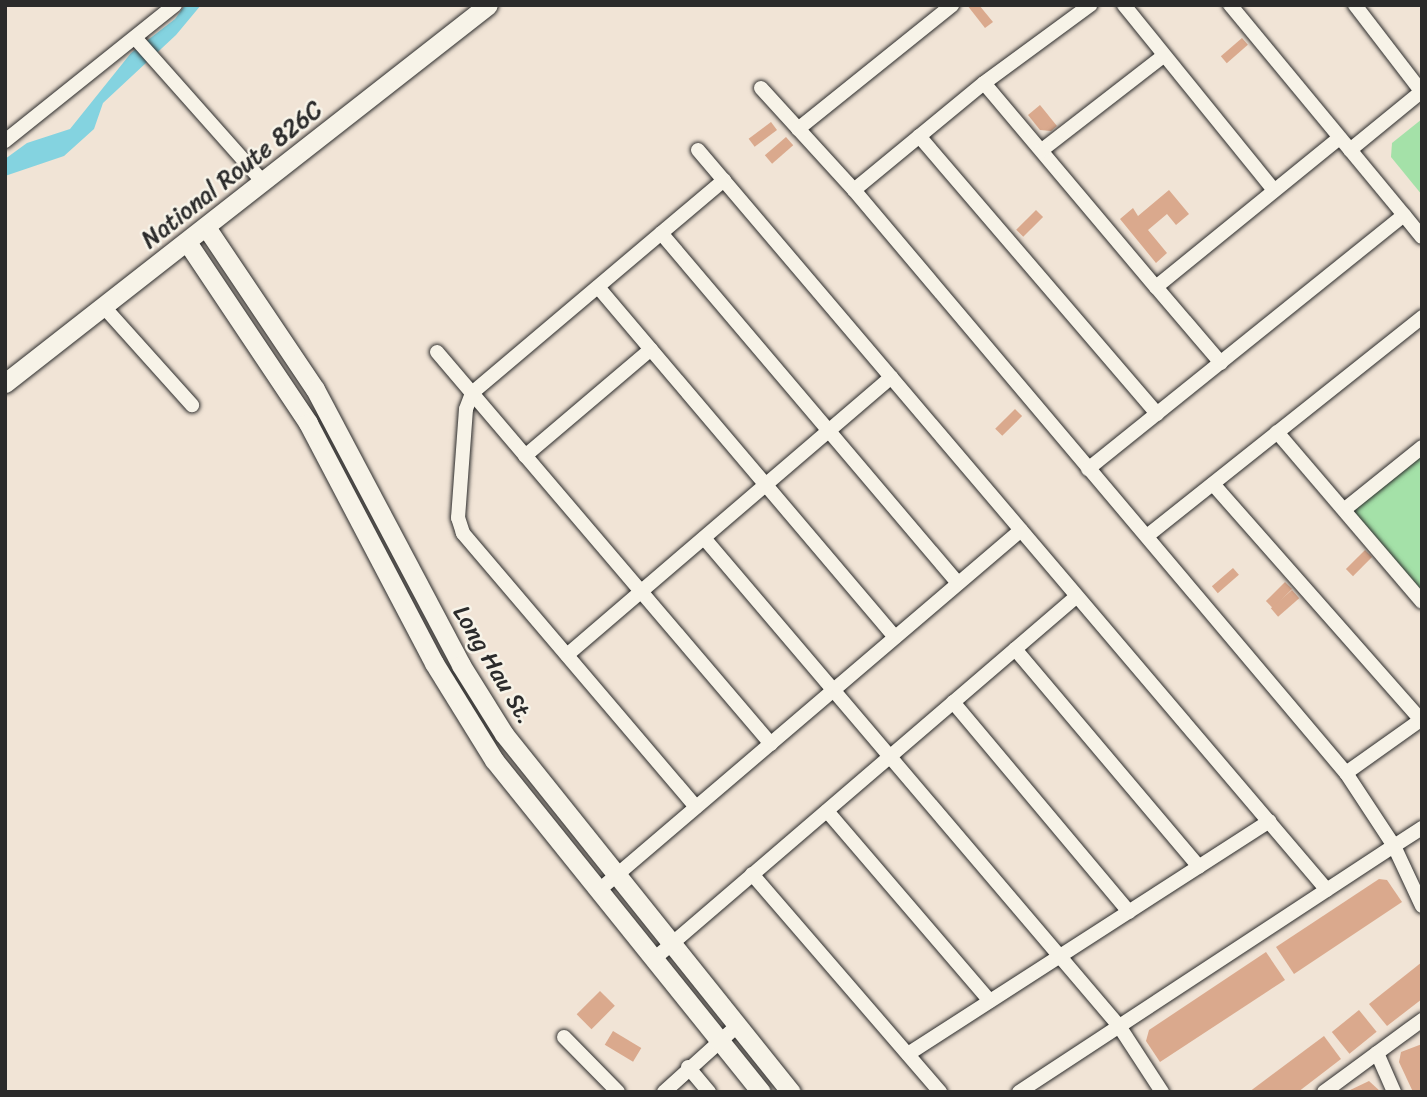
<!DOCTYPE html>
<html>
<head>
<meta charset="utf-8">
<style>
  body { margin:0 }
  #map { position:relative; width:1427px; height:1097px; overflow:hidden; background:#f1e4d6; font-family:Sriracha,sans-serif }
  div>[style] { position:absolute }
  .green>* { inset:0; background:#a4e1a8 }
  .water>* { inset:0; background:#84d3e0 }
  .building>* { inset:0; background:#daa98d; transform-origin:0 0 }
  .roads { filter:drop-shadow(0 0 2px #2b2b2b) drop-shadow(0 0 2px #2b2b2b) }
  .minor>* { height:14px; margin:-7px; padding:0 7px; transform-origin:7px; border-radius:7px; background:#f7f3e8 }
  .secondary>* { height:19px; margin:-9.5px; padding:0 9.5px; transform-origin:9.5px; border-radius:9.5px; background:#f7f3e8 }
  span { translate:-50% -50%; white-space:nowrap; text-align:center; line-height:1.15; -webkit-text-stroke:5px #f7f3e8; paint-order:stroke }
  .street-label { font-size:24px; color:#2b2b2b }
  .frame { position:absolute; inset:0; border:7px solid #2b2b2b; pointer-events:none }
</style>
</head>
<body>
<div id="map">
  <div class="green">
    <i style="clip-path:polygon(1422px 119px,1422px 195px,1391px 157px,1392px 143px)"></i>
    <i style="clip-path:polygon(1422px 447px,1422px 602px,1345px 509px)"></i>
  </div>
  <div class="water">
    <i style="clip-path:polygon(185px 5px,201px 5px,176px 35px,103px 103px,94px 129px,64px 156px,5px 176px,5px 159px,27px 143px,70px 129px,131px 53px,175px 19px)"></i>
  </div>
  <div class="building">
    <i style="clip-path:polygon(967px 5px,979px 5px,993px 22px,985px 28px)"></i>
    <i style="left:1242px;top:38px;width:9px;height:28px;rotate:49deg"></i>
    <i style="clip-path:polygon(1040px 105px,1057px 126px,1051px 131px,1040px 130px,1028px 115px)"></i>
    <i style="left:771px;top:122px;width:10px;height:28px;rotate:53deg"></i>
    <i style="left:786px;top:137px;width:11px;height:28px;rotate:49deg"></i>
    <i style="clip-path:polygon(1169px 190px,1189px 214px,1176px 225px,1167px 214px,1148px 230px,1167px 253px,1156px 263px,1120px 219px,1133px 208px,1138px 216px)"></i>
    <i style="left:1036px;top:210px;width:10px;height:28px;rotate:45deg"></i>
    <i style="left:1015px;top:409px;width:10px;height:28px;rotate:45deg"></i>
    <i style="left:1365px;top:550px;width:10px;height:27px;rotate:45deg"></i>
    <i style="left:1233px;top:568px;width:9px;height:28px;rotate:49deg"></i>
    <i style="left:1285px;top:582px;width:10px;height:27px;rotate:45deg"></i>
    <i style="left:1292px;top:590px;width:11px;height:28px;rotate:49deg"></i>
    <i style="clip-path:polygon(1379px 879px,1387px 880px,1402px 902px,1294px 974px,1276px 947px)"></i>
    <i style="clip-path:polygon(1266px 952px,1285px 980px,1160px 1062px,1146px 1041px,1149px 1030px)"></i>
    <i style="clip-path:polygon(1422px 962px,1422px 999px,1387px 1026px,1369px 1004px)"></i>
    <i style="left:600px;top:991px;width:21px;height:33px;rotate:45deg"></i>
    <i style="left:1359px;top:1010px;width:28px;height:35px;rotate:51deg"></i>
    <i style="left:613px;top:1031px;width:33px;height:16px;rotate:31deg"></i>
    <i style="clip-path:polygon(1324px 1036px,1341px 1059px,1298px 1092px,1249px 1092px)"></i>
    <i style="clip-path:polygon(1422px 1044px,1422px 1092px,1413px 1092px,1399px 1062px,1401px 1052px)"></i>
    <i style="clip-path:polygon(1369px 1081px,1381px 1092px,1346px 1092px)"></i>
  </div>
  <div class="roads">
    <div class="minor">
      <i style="left:1124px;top:5px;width:237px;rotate:51deg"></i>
      <i style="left:1355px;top:5px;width:108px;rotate:52.5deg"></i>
      <i style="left:137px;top:40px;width:191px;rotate:48.4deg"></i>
      <i style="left:984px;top:83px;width:267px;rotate:49.9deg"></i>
      <i style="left:1156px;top:287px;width:235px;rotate:-39.1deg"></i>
      <i style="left:761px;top:88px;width:138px;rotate:47.6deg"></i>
      <i style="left:854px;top:190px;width:168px;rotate:-39.5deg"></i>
      <i style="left:984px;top:83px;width:132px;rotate:-36.3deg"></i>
      <i style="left:798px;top:129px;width:198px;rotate:-38.8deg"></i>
      <i style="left:919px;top:136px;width:366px;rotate:49.4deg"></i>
      <i style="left:5px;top:141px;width:218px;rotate:-38.7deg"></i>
      <i style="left:698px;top:150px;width:971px;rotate:49.64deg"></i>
      <i style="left:1042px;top:150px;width:153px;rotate:-37.8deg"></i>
      <i style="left:1350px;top:150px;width:93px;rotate:-39.3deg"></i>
      <i style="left:854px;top:190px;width:763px;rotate:49.84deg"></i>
      <i style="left:1346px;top:773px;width:87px;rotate:56.7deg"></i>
      <i style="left:1394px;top:846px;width:33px;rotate:-33deg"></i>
      <i style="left:1404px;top:215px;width:28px;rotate:51deg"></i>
      <i style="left:661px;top:233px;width:459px;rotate:49.7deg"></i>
      <i style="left:598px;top:287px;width:459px;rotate:49.7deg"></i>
      <i style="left:1156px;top:287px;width:100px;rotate:49.5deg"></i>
      <i style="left:104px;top:307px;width:132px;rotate:48.1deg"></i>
      <i style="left:437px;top:352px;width:515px;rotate:49.57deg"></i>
      <i style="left:1277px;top:432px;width:223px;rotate:49.5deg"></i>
      <i style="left:525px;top:456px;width:165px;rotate:-40.3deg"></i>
      <i style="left:1088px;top:469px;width:405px;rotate:-38.8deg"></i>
      <i style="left:1404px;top:215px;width:273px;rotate:-129.6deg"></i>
      <i style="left:1213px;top:484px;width:315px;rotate:48.6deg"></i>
      <i style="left:1345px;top:509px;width:99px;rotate:-38.8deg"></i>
      <i style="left:1147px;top:536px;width:352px;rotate:-38.5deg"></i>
      <i style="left:704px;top:538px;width:641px;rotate:49.62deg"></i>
      <i style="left:1119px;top:1026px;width:79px;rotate:56.9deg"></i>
      <i style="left:1015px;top:649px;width:285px;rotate:49.8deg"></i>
      <i style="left:567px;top:655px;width:427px;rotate:-40.6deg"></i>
      <i style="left:953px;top:702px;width:274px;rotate:50deg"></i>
      <i style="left:1346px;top:773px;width:93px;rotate:-35.4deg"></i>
      <i style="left:696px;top:807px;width:360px;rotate:-130.4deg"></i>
      <i style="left:463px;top:533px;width:16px;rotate:-108deg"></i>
      <i style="left:458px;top:518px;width:109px;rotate:-85.8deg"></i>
      <i style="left:466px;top:409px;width:17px;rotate:-69deg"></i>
      <i style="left:472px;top:393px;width:330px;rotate:-40.2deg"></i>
      <i style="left:827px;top:811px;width:250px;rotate:49.4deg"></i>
      <i style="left:752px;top:874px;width:288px;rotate:49.2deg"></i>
      <i style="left:598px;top:891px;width:556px;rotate:-40.48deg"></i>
      <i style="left:654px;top:959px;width:557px;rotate:-40.63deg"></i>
      <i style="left:564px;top:1037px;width:77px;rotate:45.5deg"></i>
      <i style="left:1377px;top:1053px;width:43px;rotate:66.4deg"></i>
      <i style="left:908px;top:1054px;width:430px;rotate:-32.8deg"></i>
      <i style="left:688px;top:1067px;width:33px;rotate:50deg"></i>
      <i style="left:664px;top:1092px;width:98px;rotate:-42.1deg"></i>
      <i style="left:1019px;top:1092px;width:448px;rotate:-33.3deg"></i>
      <i style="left:1394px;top:846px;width:66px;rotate:65deg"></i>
      <i style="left:1324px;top:1092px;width:122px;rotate:-36.3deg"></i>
    </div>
    <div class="secondary">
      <i style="left:206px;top:227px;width:195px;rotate:56.1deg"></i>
      <i style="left:315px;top:389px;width:312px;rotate:62.1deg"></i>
      <i style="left:461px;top:665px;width:81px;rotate:58.1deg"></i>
      <i style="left:504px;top:734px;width:459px;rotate:51.3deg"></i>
      <i style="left:187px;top:242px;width:218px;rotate:56.2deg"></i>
      <i style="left:308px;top:423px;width:271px;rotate:62.3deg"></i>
      <i style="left:434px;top:663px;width:114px;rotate:58.3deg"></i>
      <i style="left:494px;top:760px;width:426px;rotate:51.2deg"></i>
      <i style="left:5px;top:383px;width:613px;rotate:-38.05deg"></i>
    </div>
  </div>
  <div class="street-label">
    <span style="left:232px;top:175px;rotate:-38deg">National Route 826C</span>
    <span style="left:493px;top:665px;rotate:59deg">Long Hau St.</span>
  </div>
  <div class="frame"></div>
</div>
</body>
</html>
